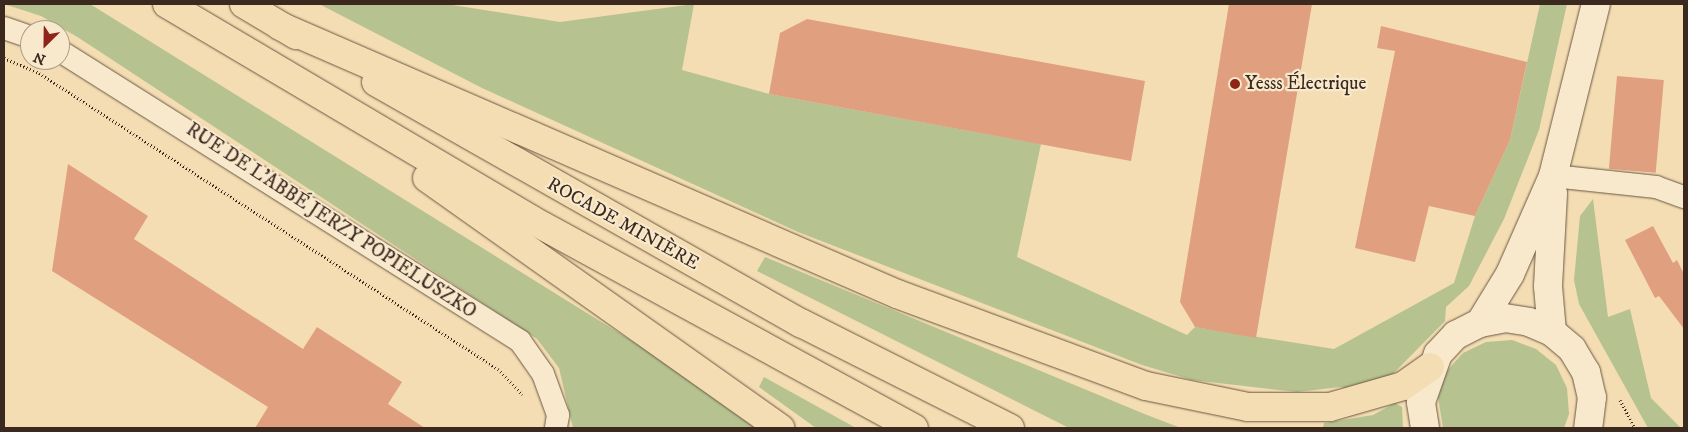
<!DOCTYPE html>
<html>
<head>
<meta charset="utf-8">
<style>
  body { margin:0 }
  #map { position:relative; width:1688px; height:432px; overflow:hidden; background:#f4ddb2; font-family:"IM FELL DW Pica",serif }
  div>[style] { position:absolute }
  .green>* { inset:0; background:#b6c290 }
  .building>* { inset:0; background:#e0a080; transform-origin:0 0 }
  .path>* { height:3px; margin-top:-1.5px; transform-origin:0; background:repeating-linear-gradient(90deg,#3b2920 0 1px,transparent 0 3.5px) }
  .roads { filter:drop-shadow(0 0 1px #695644) drop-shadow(0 0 1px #695644) }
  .minor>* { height:22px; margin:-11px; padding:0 11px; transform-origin:11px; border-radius:11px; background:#f8e9cd }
  .secondary>* { height:28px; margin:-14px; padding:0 14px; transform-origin:14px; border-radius:14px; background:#f8e9cd }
  .motorway>* { height:28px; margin:-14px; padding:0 14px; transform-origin:14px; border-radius:14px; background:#f4ddb2 }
  .dots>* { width:14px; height:14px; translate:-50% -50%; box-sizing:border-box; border:2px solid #f8e9cd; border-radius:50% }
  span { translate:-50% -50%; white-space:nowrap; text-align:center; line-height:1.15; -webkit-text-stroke:4.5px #f8e9cd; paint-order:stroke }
  .poi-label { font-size:19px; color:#3b2920 }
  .left { translate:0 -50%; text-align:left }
  .street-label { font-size:19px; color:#3b2920 }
  .frame { position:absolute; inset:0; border:5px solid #3b2920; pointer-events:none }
  .north { position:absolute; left:20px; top:20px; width:50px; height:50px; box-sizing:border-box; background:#f8e9cd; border:1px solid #ac9c88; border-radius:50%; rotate:203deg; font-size:14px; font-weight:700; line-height:20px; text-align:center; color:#3b2920 }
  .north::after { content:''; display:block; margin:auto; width:18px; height:22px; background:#8f2418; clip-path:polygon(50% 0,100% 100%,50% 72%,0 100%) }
</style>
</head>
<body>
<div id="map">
  <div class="green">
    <i style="clip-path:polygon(4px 4px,90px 4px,714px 392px,759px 428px,573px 428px,559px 368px,537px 339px,79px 38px,41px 16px)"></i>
    <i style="clip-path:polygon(319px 4px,446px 4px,560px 22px,694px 4px,682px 70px,769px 94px,1041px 144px,1017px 257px,1187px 335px,1195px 327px,1334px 349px,1454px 283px,1475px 216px,1510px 140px,1540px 4px,1567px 4px,1539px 130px,1504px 219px,1469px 286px,1446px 307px,1445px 321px,1384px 383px,1358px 391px,1340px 387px,1297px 392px,1192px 380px,1142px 365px,798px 232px,482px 88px)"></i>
    <i style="clip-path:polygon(1593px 199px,1608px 317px,1630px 309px,1651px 398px,1681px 428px,1648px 428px,1579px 304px,1574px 280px,1580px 216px)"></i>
    <i style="clip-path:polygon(765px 257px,1147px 415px,1181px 428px,1069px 428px,757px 271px)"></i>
    <i style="clip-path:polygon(1512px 340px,1536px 349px,1556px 365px,1567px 388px,1569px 414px,1564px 428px,1443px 428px,1438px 397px,1446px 372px,1463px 353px,1486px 342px)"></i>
    <i style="clip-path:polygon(764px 377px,856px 428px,816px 428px,759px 387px)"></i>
    <i style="clip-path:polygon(1395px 403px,1402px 407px,1403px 428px,1323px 428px,1324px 423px,1373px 415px)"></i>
  </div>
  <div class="building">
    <i style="clip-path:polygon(1229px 4px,1312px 4px,1256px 338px,1195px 327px,1180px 302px)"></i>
    <i style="clip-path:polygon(807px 19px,1145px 81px,1131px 161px,769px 94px,780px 33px)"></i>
    <i style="clip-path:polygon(1381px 26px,1527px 62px,1510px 140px,1475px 216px,1429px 206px,1415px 262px,1355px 248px,1395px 51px,1377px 48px)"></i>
    <i style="left:1617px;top:76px;width:47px;height:93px;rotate:5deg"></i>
    <i style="clip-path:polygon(68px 164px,148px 216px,134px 239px,303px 349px,317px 327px,402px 382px,388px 404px,425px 428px,255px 428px,268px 407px,52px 271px)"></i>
    <i style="clip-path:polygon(1653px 226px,1673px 263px,1677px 260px,1684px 274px,1684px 329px,1659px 296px,1655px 298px,1625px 240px)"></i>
  </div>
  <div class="path">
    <i style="left:4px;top:58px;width:38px;rotate:23deg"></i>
    <i style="left:39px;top:73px;width:546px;rotate:32.82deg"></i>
    <i style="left:498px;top:369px;width:35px;rotate:46deg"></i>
    <i style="left:1620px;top:400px;width:32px;rotate:62deg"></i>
  </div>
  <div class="roads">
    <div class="minor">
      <i style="left:4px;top:28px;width:28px;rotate:19deg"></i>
      <i style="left:60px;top:51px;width:544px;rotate:32.23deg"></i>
      <i style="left:520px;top:341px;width:40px;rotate:55.1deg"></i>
      <i style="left:543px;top:374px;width:44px;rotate:69.9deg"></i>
      <i style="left:558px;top:415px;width:13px;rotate:99deg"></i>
      <i style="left:1553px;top:176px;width:104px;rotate:6.1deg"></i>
      <i style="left:1656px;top:187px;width:30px;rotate:20deg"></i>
    </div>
    <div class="secondary">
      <i style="left:1480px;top:323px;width:57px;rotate:-58.5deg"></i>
      <i style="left:1510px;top:274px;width:107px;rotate:-66.3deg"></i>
      <i style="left:1553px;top:176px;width:177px;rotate:-76deg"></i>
      <i style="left:1552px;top:332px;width:46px;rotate:-95deg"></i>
      <i style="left:1548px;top:286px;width:93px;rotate:-86.9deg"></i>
      <i style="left:1425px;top:428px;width:26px;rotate:-99deg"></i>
      <i style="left:1421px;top:402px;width:51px;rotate:-70.5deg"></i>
      <i style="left:1438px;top:354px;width:26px;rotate:-47deg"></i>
      <i style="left:1456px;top:335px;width:27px;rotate:-27deg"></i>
      <i style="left:1480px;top:323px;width:25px;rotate:-11deg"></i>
      <i style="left:1505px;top:318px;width:24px;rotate:9deg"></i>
      <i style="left:1529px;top:322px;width:25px;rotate:23deg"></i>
      <i style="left:1552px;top:332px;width:26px;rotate:40deg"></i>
      <i style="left:1572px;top:349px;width:27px;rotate:59deg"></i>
      <i style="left:1586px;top:372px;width:26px;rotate:77deg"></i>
      <i style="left:1592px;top:397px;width:31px;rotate:97deg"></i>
    </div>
    <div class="motorway">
      <i style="left:167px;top:4px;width:424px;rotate:30.6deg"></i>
      <i style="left:532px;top:220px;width:435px;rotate:28.6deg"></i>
      <i style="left:244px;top:4px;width:61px;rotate:30.8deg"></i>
      <i style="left:280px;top:26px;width:673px;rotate:23.48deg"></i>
      <i style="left:897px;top:294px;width:265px;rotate:20.3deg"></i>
      <i style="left:1146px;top:386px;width:104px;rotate:11.6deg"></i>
      <i style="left:1248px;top:407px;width:82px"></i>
      <i style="left:1330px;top:407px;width:76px;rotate:-16deg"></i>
      <i style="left:1403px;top:386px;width:33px;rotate:-35deg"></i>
      <i style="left:376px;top:82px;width:489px;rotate:29.6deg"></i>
      <i style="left:801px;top:323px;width:234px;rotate:26.7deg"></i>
      <i style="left:427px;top:178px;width:433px;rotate:35.3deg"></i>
    </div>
  </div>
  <div class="dots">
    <i style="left:1235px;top:84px;background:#8f2418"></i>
  </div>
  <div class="poi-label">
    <span class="left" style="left:1245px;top:84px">Yesss Électrique</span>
  </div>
  <div class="street-label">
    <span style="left:331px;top:221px;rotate:33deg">RUE DE L'ABBÉ JERZY POPIELUSZKO</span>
    <span style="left:623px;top:224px;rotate:29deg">ROCADE MINIÈRE</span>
  </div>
  <div class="frame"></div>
  <div class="north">N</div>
</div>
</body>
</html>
